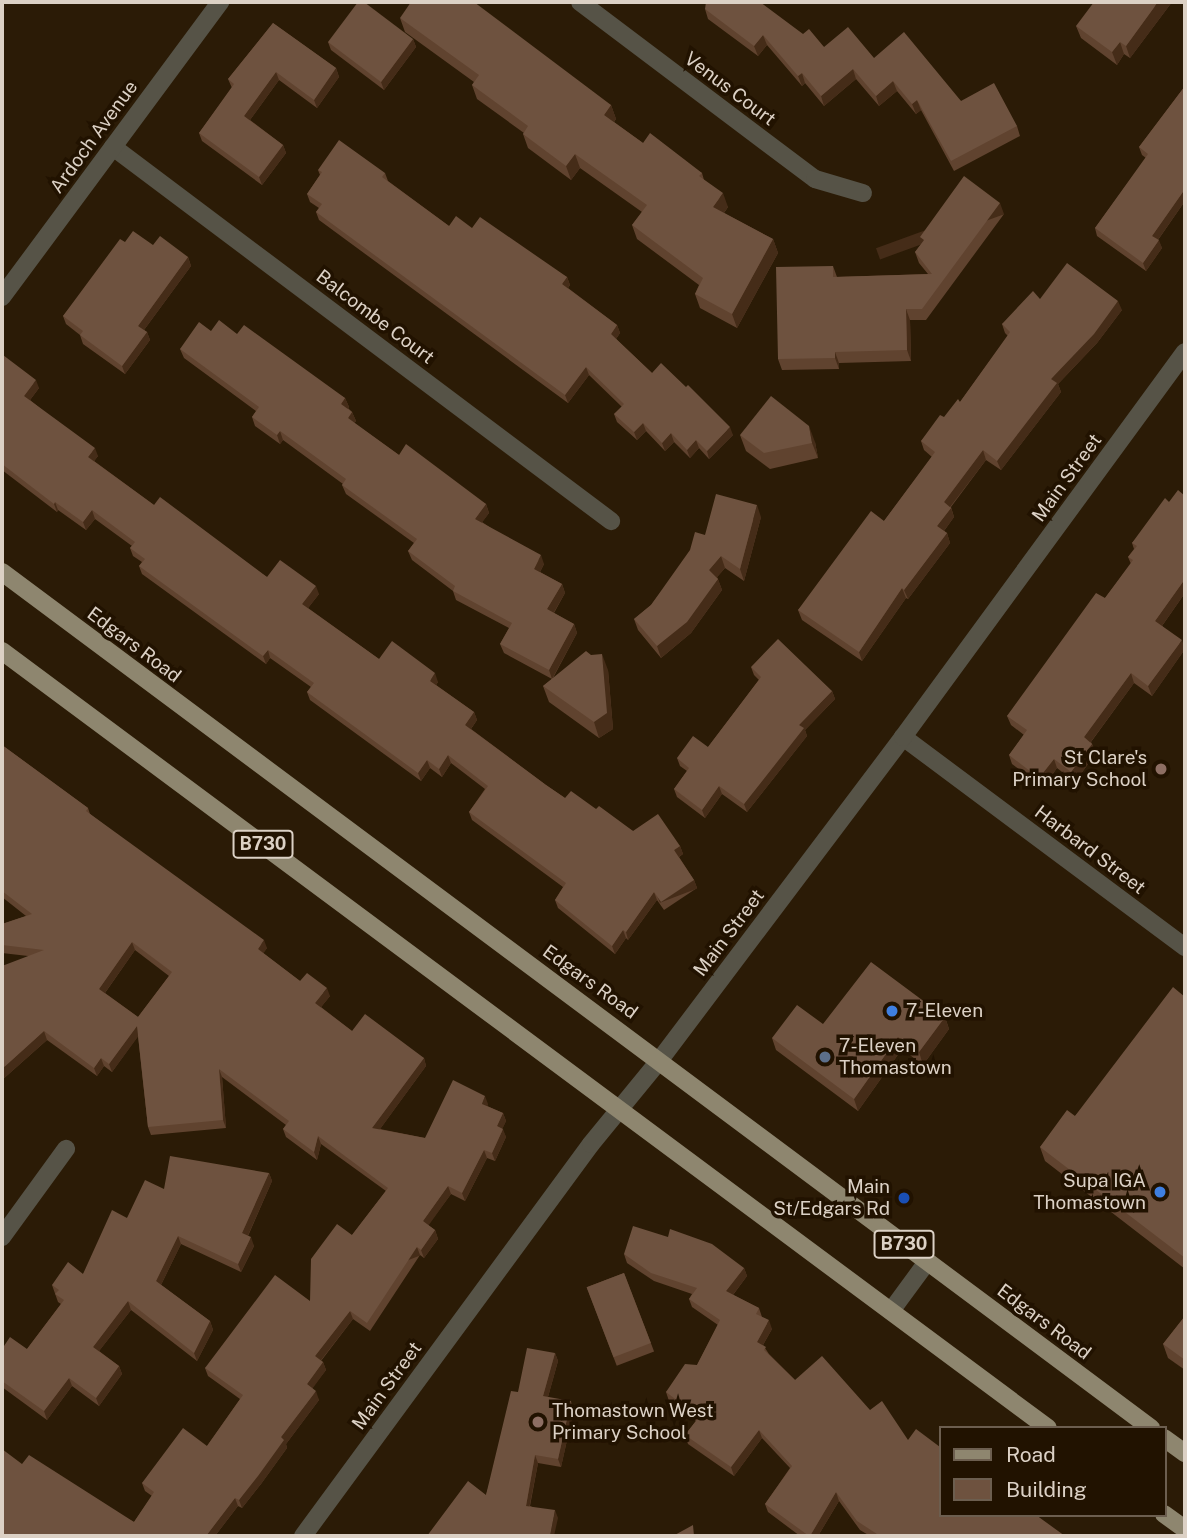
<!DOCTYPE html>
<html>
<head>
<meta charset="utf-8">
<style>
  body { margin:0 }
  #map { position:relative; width:1187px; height:1538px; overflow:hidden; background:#2b1b06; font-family:"Public Sans",sans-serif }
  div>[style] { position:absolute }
  .minor>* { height:18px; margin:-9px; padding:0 9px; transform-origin:9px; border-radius:9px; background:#565347 }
  .major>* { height:18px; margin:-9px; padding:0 9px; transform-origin:9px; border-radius:9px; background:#8e866f }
  .wall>* { inset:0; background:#60432f; transform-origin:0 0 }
  .shaded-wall>* { inset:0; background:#452c18; transform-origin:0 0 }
  .building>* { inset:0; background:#6e523f; transform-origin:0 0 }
  .dots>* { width:19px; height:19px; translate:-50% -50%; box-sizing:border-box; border:4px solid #211200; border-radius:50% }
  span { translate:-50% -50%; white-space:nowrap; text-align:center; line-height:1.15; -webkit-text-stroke:7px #211200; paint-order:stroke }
  .shield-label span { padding:2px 5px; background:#211200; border:2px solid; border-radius:5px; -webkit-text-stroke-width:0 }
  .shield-label { font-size:18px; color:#dcd1c5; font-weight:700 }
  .street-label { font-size:19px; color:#dcd1c5 }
  .poi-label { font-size:19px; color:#dcd1c5 }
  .right { translate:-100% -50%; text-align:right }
  .left { translate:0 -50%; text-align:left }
  .frame { position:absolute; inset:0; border:4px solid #dcd1c5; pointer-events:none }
  .legend { position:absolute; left:939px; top:1426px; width:228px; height:91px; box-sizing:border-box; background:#211200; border:2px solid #6c5e4f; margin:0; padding:9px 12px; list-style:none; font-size:21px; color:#dcd1c5 }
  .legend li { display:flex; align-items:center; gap:14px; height:35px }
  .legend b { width:35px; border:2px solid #6c5e4f }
</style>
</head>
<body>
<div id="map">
  <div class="minor">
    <i style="left:580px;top:2px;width:294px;rotate:37deg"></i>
    <i style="left:815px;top:179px;width:50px;rotate:16.3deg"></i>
    <i style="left:113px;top:147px;width:623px;rotate:36.91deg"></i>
    <i style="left:2px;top:297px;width:367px;rotate:-53.5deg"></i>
    <i style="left:903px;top:737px;width:352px;rotate:36.7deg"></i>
    <i style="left:2px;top:1237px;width:109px;rotate:-54deg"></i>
    <i style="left:891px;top:1311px;width:61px;rotate:-53.7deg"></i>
    <i style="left:303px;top:1536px;width:486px;rotate:-53.7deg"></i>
    <i style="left:591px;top:1144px;width:107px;rotate:-50.7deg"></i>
    <i style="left:659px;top:1061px;width:406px;rotate:-53deg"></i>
    <i style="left:903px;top:737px;width:477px;rotate:-53.8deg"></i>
  </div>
  <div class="major">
    <i style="left:2px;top:572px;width:1433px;rotate:36.69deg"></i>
    <i style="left:2px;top:651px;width:1303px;rotate:36.61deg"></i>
    <i style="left:1164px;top:1438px;width:26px;rotate:36deg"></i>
    <i style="left:1164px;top:1514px;width:26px;rotate:36deg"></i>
  </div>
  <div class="wall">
    <i style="clip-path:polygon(1172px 2px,1130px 58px,1124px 54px,1117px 65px,1081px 38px,1076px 26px)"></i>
    <i style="clip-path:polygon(705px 9px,803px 34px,824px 47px,874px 58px,961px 101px,1017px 126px,1020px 136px,954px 171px,921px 110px,916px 114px,897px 91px,879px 106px,856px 79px,824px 106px,805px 83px,802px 86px,767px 45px,758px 56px,708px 19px)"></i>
    <i style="clip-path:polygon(400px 18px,611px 105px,616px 119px,614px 122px,643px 143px,702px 173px,704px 180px,728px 207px,724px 213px,773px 239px,778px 253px,737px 328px,700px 308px,695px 294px,699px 285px,637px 239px,632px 225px,642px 212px,580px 168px,571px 180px,528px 148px,523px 134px,524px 133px,477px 99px,472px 85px,474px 82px,405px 32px)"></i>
    <i style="clip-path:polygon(273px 23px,336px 68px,339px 77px,317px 108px,279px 80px,250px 120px,283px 145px,286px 153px,262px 185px,202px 141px,199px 133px,232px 88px,228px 79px)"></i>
    <i style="clip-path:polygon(413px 39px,416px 47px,384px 90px,331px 50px,328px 42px)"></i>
    <i style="clip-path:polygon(1185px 86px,1185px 201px,1158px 240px,1162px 248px,1146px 271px,1097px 236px,1095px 228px,1146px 158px,1142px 155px,1139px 147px)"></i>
    <i style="clip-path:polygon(318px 170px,385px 173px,388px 181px,449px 226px,472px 228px,567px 277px,570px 285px,568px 288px,617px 325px,620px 333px,616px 339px,652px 373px,733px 435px,709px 459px,699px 448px,690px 458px,674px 442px,665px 451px,646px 431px,637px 440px,617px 422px,614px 414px,622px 407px,589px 375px,568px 403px,319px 220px,316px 212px,319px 208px,310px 202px,307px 194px,320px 175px)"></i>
    <i style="clip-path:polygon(1004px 214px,926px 320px,910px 320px,911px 361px,839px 363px,839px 369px,782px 370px,778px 359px,833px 266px,837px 277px,928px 274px,919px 263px,915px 252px,922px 243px,920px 237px)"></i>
    <i style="clip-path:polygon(125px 242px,153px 245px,188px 257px,191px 266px,144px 330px,147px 332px,150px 340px,125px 374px,83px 344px,80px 335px,66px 324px,63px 316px)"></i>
    <i style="clip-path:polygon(1040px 299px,1122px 310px,1097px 343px,1058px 384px,1061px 392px,1001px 470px,986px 460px,951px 507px,954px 517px,944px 531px,947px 533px,950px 543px,908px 599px,906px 598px,862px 661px,802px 620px,798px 610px,884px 521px,932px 457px,924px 450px,921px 441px,960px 402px,1008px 336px,1005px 333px,1002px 324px)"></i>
    <i style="clip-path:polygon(211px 331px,237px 334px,345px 398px,349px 407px,348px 408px,352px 412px,356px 421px,354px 423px,399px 455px,486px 504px,489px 513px,482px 522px,544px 564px,540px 572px,562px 584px,565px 593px,554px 613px,574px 624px,577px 633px,553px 678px,608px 670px,613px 729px,599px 738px,549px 702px,543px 686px,552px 679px,504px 653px,500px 644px,509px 628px,456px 600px,453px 591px,412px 560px,408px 551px,414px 543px,346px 494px,342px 485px,343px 484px,283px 440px,280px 444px,255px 426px,252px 417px,256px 411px,184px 358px,180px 349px)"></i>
    <i style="clip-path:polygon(2px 357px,39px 388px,30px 400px,98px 456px,94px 461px,154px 505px,267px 577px,319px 594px,308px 608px,379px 659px,438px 682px,436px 685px,474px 712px,477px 720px,471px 729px,546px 785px,565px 798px,596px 809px,633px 831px,680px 846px,683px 854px,679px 857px,694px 880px,697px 888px,664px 910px,657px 900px,628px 940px,626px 938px,615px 954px,558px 908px,555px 900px,563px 887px,472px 820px,469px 812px,485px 789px,451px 763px,442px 777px,430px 768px,421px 781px,310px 700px,307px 692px,311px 687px,270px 658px,266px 664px,142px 574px,139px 566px,142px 562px,133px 556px,130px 548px,132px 546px,95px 519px,86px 530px,58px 510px,57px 512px,2px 470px)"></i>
    <i style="clip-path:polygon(740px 435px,815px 442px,818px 458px,770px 469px,746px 451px)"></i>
    <i style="clip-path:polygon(1185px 496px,1185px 593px,1162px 626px,1185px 649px,1152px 696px,1134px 683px,1091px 742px,1092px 744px,1096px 753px,1075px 782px,1057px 768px,1043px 787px,1012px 764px,1009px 755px,1024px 735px,1011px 725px,1007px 716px,1105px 598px,1131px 564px,1128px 557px,1134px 549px,1132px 543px,1169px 502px)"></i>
    <i style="clip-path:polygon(761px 517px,744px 581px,725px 568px,717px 577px,722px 590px,691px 633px,661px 658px,638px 630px,634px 619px,651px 605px,705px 535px)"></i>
    <i style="clip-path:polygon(751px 667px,832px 691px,835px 699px,805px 730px,807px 736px,747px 812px,722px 794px,705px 818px,677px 797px,674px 789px,687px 771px,680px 766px,677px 758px,708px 747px,759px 680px,754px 675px)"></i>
    <i style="clip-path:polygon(evenodd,2px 745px,88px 808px,90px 814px,267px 948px,263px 953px,300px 981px,330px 996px,321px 1007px,352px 1031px,424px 1058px,426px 1066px,380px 1129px,425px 1138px,488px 1104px,487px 1106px,503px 1113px,506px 1121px,502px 1129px,506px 1137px,495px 1161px,487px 1158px,465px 1201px,451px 1194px,428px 1225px,435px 1230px,438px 1239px,424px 1258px,420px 1255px,370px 1331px,353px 1319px,321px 1361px,323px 1362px,326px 1370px,312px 1388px,319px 1400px,286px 1444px,287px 1448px,261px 1484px,242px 1508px,238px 1506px,215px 1536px,2px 1536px,22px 1464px,134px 1522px,152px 1496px,145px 1491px,142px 1483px,207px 1446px,240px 1399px,208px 1376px,205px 1368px,310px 1301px,352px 1235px,386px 1191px,321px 1144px,317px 1160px,286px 1137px,283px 1129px,286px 1125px,222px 1077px,226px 1128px,151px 1135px,148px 1127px,138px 1036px,112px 1072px,104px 1066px,97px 1076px,47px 1040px,2px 1080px,28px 956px,2px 953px,2px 924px,26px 916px,2px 897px,2px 745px,135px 950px,169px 976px,138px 1017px,105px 993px,135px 950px)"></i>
    <i style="clip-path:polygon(1185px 997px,1185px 1269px,1045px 1161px,1040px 1147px,1075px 1116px)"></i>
    <i style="clip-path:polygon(945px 1017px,949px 1029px,923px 1065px,902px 1049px,858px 1111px,776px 1050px,772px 1038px,823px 1024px)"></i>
    <i style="clip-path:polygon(269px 1173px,272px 1181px,248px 1236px,254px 1246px,241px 1272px,181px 1244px,161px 1285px,210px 1321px,213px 1330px,197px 1361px,131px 1310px,99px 1351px,119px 1366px,122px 1374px,99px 1406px,72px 1386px,47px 1420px,2px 1387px,2px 1349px,27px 1349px,61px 1304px,58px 1302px,52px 1285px,83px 1274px,127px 1218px,164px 1189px)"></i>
    <i style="clip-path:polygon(624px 1254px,744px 1268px,747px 1276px,733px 1295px,759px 1308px,762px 1317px,772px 1329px,763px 1345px,769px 1354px,795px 1380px,940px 1515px,1065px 1536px,870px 1536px,860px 1530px,839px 1501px,818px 1536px,800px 1536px,768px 1512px,765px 1504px,790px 1468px,762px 1438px,734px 1476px,688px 1444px,685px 1435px,696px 1421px,669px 1401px,666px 1392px,697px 1365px,718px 1325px,692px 1307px,689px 1299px,692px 1294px,654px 1281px,627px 1263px)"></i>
    <i style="left:624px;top:1273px;width:84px;height:40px;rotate:69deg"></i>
    <i style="clip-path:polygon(1185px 1316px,1185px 1370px,1168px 1358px,1163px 1344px)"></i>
    <i style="clip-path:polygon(555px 1353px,558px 1361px,548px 1397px,574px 1409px,561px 1467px,538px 1463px,530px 1506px,558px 1518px,486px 1495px,518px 1392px)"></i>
  </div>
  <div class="shaded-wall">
    <i style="clip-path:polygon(1158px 2px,1172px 2px,1130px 58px,1126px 46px)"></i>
    <i style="clip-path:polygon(763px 35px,767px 45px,758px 56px,754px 46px)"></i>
    <i style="clip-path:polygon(413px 39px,416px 47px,384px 90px,381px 82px)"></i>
    <i style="clip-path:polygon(1120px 42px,1124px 54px,1117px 65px,1112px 52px)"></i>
    <i style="clip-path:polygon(336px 68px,339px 77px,317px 108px,314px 100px)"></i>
    <i style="clip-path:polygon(853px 69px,856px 79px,824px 106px,821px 96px)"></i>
    <i style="clip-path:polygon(276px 72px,279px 80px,247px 124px,244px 116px)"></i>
    <i style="clip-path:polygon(802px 73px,805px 83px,802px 86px,798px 76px)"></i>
    <i style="clip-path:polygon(893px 81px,897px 91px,879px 106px,876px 96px)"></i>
    <i style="clip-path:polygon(917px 100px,921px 110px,916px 114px,912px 104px)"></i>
    <i style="clip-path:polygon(611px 105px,616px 119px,609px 128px,604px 115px)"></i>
    <i style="clip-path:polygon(283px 145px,286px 153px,262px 185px,259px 177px)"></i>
    <i style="clip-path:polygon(575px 154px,580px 168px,571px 180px,566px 166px)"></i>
    <i style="clip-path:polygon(1185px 189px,1185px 201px,1155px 244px,1152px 236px)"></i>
    <i style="clip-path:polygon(723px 193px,728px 207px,718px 221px,713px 207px)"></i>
    <i style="left:1000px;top:203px;width:12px;height:132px;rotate:70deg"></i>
    <i style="clip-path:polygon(773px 239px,778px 253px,737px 328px,732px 314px)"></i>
    <i style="clip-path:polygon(1159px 240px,1162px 248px,1146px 271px,1143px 263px)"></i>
    <i style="clip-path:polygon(188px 257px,191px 266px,141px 334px,138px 326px)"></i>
    <i style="clip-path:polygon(567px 277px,570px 285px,565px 292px,562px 284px)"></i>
    <i style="clip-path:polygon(1118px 301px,1122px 310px,1097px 343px,1058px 384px,1061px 392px,1001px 470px,997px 461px,1051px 379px)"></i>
    <i style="clip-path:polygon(906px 309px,910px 320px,911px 361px,907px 350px)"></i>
    <i style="clip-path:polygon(617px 325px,620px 333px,614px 342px,611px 334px)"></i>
    <i style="clip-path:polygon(147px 332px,150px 340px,125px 374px,122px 366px)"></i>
    <i style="clip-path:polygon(835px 352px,839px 363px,839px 369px,835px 358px)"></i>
    <i style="clip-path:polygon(586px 367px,589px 375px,568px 403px,565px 395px)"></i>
    <i style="clip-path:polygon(36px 380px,39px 388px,27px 404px,24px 396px)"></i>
    <i style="clip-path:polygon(345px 398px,349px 407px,344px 413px,341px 404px)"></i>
    <i style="clip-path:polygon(352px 412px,356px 421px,351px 427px,348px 418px)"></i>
    <i style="clip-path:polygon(643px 423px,646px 431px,637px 440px,634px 432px)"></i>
    <i style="clip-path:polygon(809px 426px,815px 442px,818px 458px,812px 443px)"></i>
    <i style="clip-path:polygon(730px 427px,733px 435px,709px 459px,707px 451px)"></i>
    <i style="clip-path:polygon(280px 431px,283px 440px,280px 444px,277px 435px)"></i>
    <i style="clip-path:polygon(671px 433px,674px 442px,665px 451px,662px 443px)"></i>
    <i style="clip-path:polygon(696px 440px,699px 448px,690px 458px,687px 450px)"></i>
    <i style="clip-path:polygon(95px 448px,98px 456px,91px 465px,88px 457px)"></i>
    <i style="clip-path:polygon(983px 450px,986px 460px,947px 511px,944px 502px)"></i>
    <i style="clip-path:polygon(55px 502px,58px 510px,57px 512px,54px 504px)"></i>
    <i style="clip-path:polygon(486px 504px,489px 513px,478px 528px,475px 519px)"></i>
    <i style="clip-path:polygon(757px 505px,761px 517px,744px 581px,740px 569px)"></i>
    <i style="clip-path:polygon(951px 508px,954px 517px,941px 535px,937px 526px)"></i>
    <i style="clip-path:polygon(92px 510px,95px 519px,86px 530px,83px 522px)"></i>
    <i style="clip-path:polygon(947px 533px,950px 543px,908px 599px,904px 590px)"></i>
    <i style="clip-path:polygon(541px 555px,544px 564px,537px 578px,534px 569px)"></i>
    <i style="clip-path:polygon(721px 556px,725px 568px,713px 582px,709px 570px)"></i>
    <i style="clip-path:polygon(718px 579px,722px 590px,691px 633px,661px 658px,657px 646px)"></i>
    <i style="clip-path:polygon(1185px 579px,1185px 593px,1159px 630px,1155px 621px)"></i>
    <i style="clip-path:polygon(562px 584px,565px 593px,550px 619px,547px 609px)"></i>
    <i style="clip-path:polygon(316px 586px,319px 594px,305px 612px,302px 604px)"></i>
    <i style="clip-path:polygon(902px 588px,906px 598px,862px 661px,859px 652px)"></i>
    <i style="clip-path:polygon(574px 624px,577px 633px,552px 679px,549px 670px)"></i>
    <i style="clip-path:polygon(1182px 640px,1185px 649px,1152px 696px,1148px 686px)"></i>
    <i style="clip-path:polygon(268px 650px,270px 658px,266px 664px,263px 656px)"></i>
    <i style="clip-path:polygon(602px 654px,608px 670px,613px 729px,599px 738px,594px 722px)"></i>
    <i style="clip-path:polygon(435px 673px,438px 682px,433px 689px,430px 681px)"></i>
    <i style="clip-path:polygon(1131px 673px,1134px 683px,1087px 747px,1084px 737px)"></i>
    <i style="clip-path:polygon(832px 691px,835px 699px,805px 730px,807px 736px,747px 812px,744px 804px,799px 725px)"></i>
    <i style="clip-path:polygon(474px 712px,477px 720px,468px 733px,465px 725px)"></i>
    <i style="clip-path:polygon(1092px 744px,1096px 753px,1075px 782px,1071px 772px)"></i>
    <i style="clip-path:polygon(448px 755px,451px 763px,442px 777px,439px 769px)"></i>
    <i style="clip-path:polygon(1054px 759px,1057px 768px,1043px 787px,1039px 778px)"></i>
    <i style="clip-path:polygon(427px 760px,430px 768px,421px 781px,418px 773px)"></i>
    <i style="clip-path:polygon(719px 786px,722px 794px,705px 818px,702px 810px)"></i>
    <i style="clip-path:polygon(680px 846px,683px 854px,677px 858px,674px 850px)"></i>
    <i style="left:694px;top:880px;width:9px;height:40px;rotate:69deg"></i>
    <i style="clip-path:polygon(654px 892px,657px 900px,628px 940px,626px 932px)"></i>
    <i style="clip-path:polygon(623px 930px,626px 938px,615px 954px,612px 946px)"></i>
    <i style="clip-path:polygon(264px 940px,267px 948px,261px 957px,258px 949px)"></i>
    <i style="clip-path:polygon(132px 942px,135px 950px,102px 997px,99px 989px)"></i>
    <i style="clip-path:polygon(327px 988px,330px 996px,318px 1011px,315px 1003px)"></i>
    <i style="clip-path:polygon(945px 1017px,949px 1029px,923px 1065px,919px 1052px)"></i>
    <i style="clip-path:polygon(137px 1026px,140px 1034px,112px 1072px,109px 1064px)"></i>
    <i style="clip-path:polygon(44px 1031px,47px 1040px,2px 1080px,2px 1069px)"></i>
    <i style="clip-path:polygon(898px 1037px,902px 1049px,858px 1111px,854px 1099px)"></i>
    <i style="clip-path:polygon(101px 1058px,104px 1066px,97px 1076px,94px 1068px)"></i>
    <i style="clip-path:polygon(424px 1058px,426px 1066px,375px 1136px,372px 1128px)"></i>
    <i style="clip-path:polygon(219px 1069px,222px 1077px,226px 1128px,223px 1120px)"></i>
    <i style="clip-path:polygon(485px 1096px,488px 1104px,485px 1112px,482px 1104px)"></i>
    <i style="clip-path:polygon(503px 1113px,506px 1121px,500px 1134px,497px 1126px)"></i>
    <i style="clip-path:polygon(503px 1129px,506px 1137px,495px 1161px,492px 1153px)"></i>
    <i style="clip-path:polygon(318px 1136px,321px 1144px,317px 1160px,314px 1152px)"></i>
    <i style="clip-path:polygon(484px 1150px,487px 1158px,465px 1201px,462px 1193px)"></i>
    <i style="clip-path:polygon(269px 1173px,272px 1181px,245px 1242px,242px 1233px)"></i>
    <i style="clip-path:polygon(448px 1186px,451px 1194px,426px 1229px,423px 1221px)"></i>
    <i style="clip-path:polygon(435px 1230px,438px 1239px,424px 1258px,421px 1250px)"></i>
    <i style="clip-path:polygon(178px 1236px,181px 1244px,159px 1289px,156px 1281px)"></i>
    <i style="clip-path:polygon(251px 1237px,254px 1246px,241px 1272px,238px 1264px)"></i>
    <i style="left:417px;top:1247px;width:9px;height:91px;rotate:69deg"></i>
    <i style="clip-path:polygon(744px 1268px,747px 1276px,729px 1300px,726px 1291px)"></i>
    <i style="clip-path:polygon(128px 1301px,131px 1310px,96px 1355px,93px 1347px)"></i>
    <i style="clip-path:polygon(350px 1311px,353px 1319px,318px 1364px,315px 1356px)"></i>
    <i style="clip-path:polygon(769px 1320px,772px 1329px,760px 1350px,757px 1342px)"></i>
    <i style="clip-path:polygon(210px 1321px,213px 1330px,197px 1361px,194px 1353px)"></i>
    <i style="clip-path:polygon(555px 1353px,558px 1361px,546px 1404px,543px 1396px)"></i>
    <i style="clip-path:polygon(323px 1362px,326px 1370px,310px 1392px,307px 1384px)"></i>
    <i style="clip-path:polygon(119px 1366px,122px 1374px,99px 1406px,96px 1398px)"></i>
    <i style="clip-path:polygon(69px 1378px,72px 1386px,47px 1420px,44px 1411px)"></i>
    <i style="clip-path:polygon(316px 1391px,319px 1400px,286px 1444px,287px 1448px,261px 1484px,242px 1508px,239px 1500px,281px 1437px)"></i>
    <i style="clip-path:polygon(571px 1401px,574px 1409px,561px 1467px,558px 1459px)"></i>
    <i style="clip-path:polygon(759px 1430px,762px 1438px,734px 1476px,731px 1467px)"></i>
    <i style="clip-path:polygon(535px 1455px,538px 1463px,528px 1514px,526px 1506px)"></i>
    <i style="clip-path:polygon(836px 1492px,839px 1501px,818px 1536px,810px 1536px)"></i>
    <i style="clip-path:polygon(235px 1498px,238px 1506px,215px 1536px,206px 1536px)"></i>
    <i style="clip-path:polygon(555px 1510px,558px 1518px,554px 1536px,550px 1536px)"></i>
  </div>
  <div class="building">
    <i style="clip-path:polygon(358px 2px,364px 2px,413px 39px,381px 82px,328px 42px)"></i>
    <i style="clip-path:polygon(411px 2px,474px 2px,611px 105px,604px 115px,643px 143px,650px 133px,702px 173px,699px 176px,723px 193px,713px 207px,773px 239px,732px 314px,695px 294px,703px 278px,632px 225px,647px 205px,575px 154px,566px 166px,523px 134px,528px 126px,472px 85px,479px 75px,400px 18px)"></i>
    <i style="clip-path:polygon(706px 2px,760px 2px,803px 34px,809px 29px,824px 47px,848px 27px,874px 58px,904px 32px,961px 101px,994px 83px,1017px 126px,951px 161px,917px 100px,912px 104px,893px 81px,876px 96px,853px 69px,821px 96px,802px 73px,798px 76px,763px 35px,754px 46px,705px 9px)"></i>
    <i style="clip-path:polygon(1094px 2px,1158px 2px,1126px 46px,1120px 42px,1112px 52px,1076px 26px)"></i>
    <i style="clip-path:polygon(273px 23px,336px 68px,314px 100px,276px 72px,244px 116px,283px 145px,259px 177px,199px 133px,234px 84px,228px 79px)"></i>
    <i style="clip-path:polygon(1185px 86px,1185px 189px,1152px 236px,1159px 240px,1143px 263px,1095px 228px,1148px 154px,1139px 147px)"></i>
    <i style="clip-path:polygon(339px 140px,385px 173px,382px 177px,449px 226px,456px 216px,472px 228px,480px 217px,567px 277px,562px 284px,617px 325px,611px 334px,652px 373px,661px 363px,686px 387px,688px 385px,730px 427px,707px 451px,696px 440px,687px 450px,671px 433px,662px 443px,643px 423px,634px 432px,614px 414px,624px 404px,586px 367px,565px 395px,316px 212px,322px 204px,307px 194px,322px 172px,318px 170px)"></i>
    <i style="clip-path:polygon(964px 176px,1000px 203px,922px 309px,906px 309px,907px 350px,835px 352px,835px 358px,778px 359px,776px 267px,833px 266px,833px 277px,932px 274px,915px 252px,924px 240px,920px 237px)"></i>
    <i style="clip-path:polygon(133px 231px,153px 245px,160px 236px,188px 257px,138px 326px,147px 332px,122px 366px,80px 335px,83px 331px,63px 316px,120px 239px,125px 242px)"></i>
    <i style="clip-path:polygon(1067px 263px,1118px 301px,1094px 334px,1051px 379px,1057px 383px,997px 461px,983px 450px,944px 502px,951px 508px,937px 526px,947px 533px,904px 590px,902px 588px,859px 652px,798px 610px,871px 511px,884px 521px,935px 452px,921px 441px,940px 415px,944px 417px,958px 399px,960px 402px,1010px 332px,1002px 324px,1033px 291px,1040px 299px)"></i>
    <i style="clip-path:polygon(219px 320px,237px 334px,244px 325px,345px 398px,341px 404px,352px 412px,348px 418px,399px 455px,406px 444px,486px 504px,475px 519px,541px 555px,534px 569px,562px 584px,547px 609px,574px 624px,549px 670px,500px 644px,512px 623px,453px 591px,455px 586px,408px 551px,417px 539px,342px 485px,346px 479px,280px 431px,277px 435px,252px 417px,259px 407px,180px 349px,199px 322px,211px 331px)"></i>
    <i style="clip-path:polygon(3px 355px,36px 380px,24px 396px,95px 448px,88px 457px,154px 505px,160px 497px,267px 577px,280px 560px,316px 586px,302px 604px,379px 659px,392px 641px,435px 673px,430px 681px,474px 712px,465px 725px,546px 785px,565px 798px,571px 791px,596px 809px,599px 806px,633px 831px,658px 814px,680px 846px,674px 850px,694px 880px,661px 902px,654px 892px,626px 932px,623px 930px,612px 946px,555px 900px,566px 883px,469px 812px,488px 786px,448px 755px,439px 769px,427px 760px,418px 773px,307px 692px,314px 683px,268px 650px,263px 656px,139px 566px,145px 559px,130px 548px,135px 542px,92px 510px,83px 522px,55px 502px,54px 504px,2px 464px,2px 357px)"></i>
    <i style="clip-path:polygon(771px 396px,809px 426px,812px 443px,764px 453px,740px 435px)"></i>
    <i style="clip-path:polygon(1178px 490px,1185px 496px,1185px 579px,1155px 621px,1182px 640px,1148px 686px,1131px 673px,1084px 737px,1092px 744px,1071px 772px,1054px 759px,1039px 778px,1009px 755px,1027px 730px,1007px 716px,1096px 593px,1105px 598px,1133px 560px,1128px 557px,1137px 546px,1132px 543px,1165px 498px,1169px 502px)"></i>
    <i style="clip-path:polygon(716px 494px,757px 505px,740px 569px,721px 556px,709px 570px,718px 579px,687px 622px,657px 646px,634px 619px,651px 605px,690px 550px,695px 532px,705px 535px)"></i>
    <i style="clip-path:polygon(778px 639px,832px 691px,799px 725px,804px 728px,744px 804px,719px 786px,702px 810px,674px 789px,689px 768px,677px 758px,693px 736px,708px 747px,761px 677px,751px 667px)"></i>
    <i style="clip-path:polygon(586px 651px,591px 655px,602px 654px,607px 713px,594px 722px,543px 686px)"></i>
    <i style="clip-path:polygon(evenodd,2px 745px,88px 808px,86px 811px,264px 940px,258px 949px,300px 981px,307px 973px,327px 988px,315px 1003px,352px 1031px,365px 1014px,424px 1058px,372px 1128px,425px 1138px,453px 1080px,485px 1096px,482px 1104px,503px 1113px,497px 1126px,503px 1129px,492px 1153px,484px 1150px,462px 1193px,448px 1186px,423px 1221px,435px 1230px,421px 1250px,417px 1247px,367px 1323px,350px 1311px,315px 1356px,323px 1362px,307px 1384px,316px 1391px,281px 1437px,284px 1440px,258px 1476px,239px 1500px,235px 1498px,206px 1536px,2px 1536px,2px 1449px,22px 1464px,29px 1455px,134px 1522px,154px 1492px,142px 1483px,183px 1428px,207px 1446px,243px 1395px,205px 1368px,275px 1275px,310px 1301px,311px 1259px,337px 1224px,352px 1235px,388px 1188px,318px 1136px,314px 1152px,283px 1129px,289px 1121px,219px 1069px,223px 1120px,148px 1127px,137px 1026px,109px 1064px,101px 1058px,94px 1068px,44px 1031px,2px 1069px,2px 966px,44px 950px,2px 945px,2px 924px,32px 914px,2px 891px,2px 745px,132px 942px,172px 972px,138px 1017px,99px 989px,132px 942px)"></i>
    <i style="clip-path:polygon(871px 962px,945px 1017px,919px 1052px,898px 1037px,854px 1099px,772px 1038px,797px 1005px,823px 1024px)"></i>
    <i style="clip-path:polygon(1173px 987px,1185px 997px,1185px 1258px,1040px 1147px,1067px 1110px,1075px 1116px)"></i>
    <i style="clip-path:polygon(170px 1156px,269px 1173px,242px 1233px,251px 1237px,238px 1264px,178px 1236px,156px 1281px,210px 1321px,194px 1353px,128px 1301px,93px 1347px,119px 1366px,96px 1398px,69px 1378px,44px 1411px,2px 1381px,2px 1349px,10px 1337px,27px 1349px,64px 1300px,55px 1294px,59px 1290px,52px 1285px,68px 1262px,83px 1274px,112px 1210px,127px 1218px,145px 1180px,164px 1189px)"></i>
    <i style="clip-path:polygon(633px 1226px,668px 1237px,670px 1229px,712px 1244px,744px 1268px,726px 1291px,759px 1308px,756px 1314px,769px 1320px,757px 1342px,766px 1347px,764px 1350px,795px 1380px,822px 1356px,870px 1410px,882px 1401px,908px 1440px,916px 1429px,940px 1447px,940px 1515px,1036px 1515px,1065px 1536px,880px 1536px,857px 1521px,836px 1492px,810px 1536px,809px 1536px,765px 1504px,792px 1466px,759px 1430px,731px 1467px,685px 1435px,699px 1417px,666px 1392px,685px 1364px,697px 1365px,720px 1320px,689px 1299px,697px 1288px,651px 1273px,624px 1254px)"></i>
    <i style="left:624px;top:1273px;width:75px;height:40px;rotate:69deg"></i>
    <i style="clip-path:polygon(1185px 1316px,1185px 1360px,1163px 1344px)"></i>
    <i style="clip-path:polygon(527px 1348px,555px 1353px,543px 1396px,571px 1401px,558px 1459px,535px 1455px,526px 1506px,555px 1510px,550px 1536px,427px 1536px,468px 1481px,486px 1495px,511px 1391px,518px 1392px)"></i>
    <i style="clip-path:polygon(693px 1525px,694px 1536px,673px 1536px)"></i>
  </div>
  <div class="dots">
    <i style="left:1161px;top:769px;background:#8d6e63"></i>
    <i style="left:892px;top:1011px;background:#3f7fe0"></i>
    <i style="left:825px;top:1057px;background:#5c6f8a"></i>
    <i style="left:1160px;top:1192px;background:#3f7fe0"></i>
    <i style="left:904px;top:1198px;background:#1a4fb4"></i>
    <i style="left:538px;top:1422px;background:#8d6e63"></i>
  </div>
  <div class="shield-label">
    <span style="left:263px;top:844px">B730</span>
    <span style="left:904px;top:1244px">B730</span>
  </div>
  <div class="street-label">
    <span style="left:730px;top:89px;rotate:37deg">Venus Court</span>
    <span style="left:94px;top:137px;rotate:-54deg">Ardoch Avenue</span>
    <span style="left:375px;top:317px;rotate:37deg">Balcombe Court</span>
    <span style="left:1067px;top:478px;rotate:-54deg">Main Street</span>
    <span style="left:134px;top:645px;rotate:37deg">Edgars Road</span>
    <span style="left:1090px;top:850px;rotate:37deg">Harbard Street</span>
    <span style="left:729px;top:933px;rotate:-53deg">Main Street</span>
    <span style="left:590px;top:982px;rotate:36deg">Edgars Road</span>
    <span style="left:1044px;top:1322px;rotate:37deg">Edgars Road</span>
    <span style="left:387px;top:1386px;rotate:-54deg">Main Street</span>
  </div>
  <div class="poi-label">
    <span class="right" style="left:1147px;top:769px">St Clare's<br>Primary School</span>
    <span class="left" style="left:906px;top:1011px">7-Eleven</span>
    <span class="left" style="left:839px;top:1057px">7-Eleven<br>Thomastown</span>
    <span class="right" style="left:1146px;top:1192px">Supa IGA<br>Thomastown</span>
    <span class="right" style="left:890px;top:1198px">Main<br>St/Edgars Rd</span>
    <span class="left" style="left:552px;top:1422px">Thomastown West<br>Primary School</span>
  </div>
  <div class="frame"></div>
  <ul class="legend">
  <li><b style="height:9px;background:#8e866f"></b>Road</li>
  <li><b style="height:19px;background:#6e523f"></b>Building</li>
  </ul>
</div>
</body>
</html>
